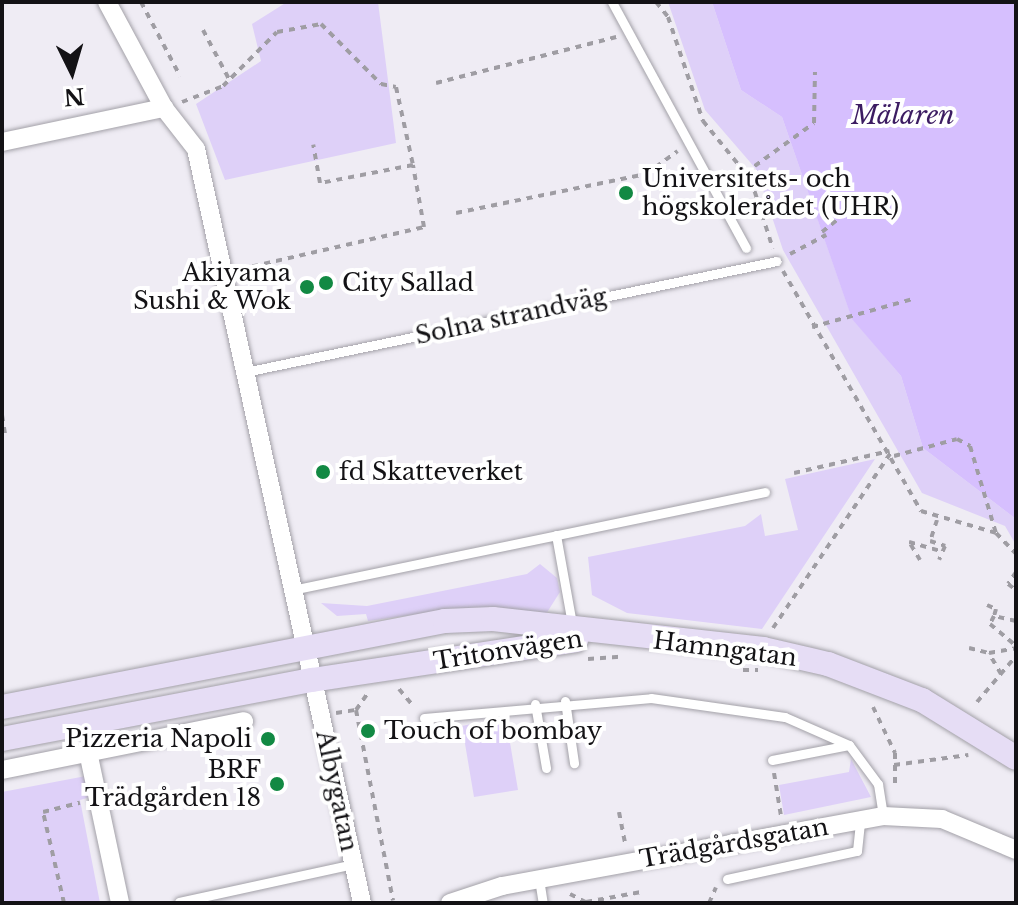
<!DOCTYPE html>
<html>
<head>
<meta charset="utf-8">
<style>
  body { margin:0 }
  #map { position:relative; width:1018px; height:905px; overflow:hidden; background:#efecf4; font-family:"Libre Baskerville",serif }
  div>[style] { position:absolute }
  .green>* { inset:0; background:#ded0f8 }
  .water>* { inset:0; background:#d6bffe }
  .path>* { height:4px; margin-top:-2px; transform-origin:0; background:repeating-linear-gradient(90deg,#9f9da3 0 6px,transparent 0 12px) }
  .roads { filter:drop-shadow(0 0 2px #a3a1a8) drop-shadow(0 0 2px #a3a1a8) }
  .lane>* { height:9px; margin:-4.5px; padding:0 4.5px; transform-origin:4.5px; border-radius:4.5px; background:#fff }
  .street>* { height:18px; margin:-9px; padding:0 9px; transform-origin:9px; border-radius:9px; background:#fff }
  .secondary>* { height:24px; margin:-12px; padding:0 12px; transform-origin:12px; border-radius:12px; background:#e6ddf5 }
  .dots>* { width:22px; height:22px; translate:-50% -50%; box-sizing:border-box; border:4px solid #fff; border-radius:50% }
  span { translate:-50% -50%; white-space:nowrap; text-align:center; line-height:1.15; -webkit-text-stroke:8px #fff; paint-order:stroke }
  .poi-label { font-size:24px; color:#131215 }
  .left { translate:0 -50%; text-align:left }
  .right { translate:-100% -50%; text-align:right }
  .street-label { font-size:24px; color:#131215 }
  .water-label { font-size:26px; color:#3c1c62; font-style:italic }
  .frame { position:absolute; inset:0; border:4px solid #131215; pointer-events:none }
  .north { position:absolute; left:32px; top:32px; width:80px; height:80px; -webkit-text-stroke:6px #fff; paint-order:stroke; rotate:175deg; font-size:22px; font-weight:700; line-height:32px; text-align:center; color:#131215 }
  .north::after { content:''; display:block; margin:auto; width:28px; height:36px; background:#131215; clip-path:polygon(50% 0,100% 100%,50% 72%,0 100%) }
</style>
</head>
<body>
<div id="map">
  <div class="green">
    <i style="clip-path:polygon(287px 2px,378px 2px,396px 143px,225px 180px,196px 104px,261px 61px,252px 24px)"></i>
    <i style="clip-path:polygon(668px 2px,712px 2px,741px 90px,782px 117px,852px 318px,901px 376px,923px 448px,1016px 519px,1016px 545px,1005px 526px,922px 493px,783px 250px,756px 169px,705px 110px)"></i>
    <i style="clip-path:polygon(875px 459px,762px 629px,627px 613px,592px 595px,588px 557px,745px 526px,761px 514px,765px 536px,798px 530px,785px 479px)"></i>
    <i style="clip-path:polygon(540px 564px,557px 578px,560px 592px,546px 614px,440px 611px,368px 621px,366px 614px,337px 616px,321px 603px,367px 606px,527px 574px)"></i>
    <i style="clip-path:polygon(506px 719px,518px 790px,474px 797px,462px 726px,471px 724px,475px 742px,489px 740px,486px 722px)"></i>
    <i style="clip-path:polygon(851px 759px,871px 797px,784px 815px,779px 785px,849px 772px)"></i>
    <i style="clip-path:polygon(86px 776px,90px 797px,80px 800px,100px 903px,2px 903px,2px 792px)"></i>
  </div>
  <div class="water">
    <i style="clip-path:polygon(712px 2px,1016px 2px,1016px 519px,923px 448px,901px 376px,852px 319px,782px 117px,741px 90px)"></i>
  </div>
  <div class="path">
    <i style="left:141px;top:2px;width:84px;rotate:62.2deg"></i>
    <i style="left:656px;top:2px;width:19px;rotate:51deg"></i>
    <i style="left:668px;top:17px;width:110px;rotate:71.4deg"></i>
    <i style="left:703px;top:121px;width:76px;rotate:50.9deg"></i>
    <i style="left:751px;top:180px;width:72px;rotate:72.3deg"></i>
    <i style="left:203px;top:30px;width:58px;rotate:62.1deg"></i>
    <i style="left:436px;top:83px;width:186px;rotate:-14.3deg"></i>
    <i style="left:182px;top:102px;width:44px;rotate:-21.3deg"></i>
    <i style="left:223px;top:86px;width:76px;rotate:-45deg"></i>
    <i style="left:277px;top:32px;width:45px;rotate:-10.3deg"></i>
    <i style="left:321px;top:24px;width:85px;rotate:45deg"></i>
    <i style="left:381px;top:84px;width:15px;rotate:11deg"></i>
    <i style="left:396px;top:87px;width:80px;rotate:77.7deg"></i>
    <i style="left:413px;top:165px;width:95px;rotate:169deg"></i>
    <i style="left:320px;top:183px;width:39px;rotate:-100deg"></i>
    <i style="left:745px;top:173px;width:85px;rotate:-35.9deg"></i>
    <i style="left:814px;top:123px;width:51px;rotate:-88.9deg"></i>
    <i style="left:456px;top:213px;width:194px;rotate:-11.6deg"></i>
    <i style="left:646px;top:174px;width:39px;rotate:-36deg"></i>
    <i style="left:822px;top:232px;width:28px;rotate:-39deg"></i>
    <i style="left:790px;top:254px;width:41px;rotate:-27.8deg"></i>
    <i style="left:241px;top:269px;width:188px;rotate:-12.9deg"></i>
    <i style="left:424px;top:227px;width:63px;rotate:-100.1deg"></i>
    <i style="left:783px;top:271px;width:277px;rotate:60.1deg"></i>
    <i style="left:921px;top:511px;width:78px;rotate:16.3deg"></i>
    <i style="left:996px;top:533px;width:29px;rotate:46deg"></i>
    <i style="left:812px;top:327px;width:105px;rotate:-15.5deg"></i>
    <i style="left:2px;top:415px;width:19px;rotate:81deg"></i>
    <i style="left:894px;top:456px;width:65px;rotate:-15.1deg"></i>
    <i style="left:957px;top:439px;width:15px;rotate:28deg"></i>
    <i style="left:970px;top:446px;width:91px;rotate:73.4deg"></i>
    <i style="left:794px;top:473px;width:98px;rotate:-13deg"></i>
    <i style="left:937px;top:520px;width:22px;rotate:108deg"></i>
    <i style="left:930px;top:541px;width:16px;rotate:18deg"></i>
    <i style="left:945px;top:546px;width:15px;rotate:113deg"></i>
    <i style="left:920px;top:560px;width:21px;rotate:-121deg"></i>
    <i style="left:909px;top:542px;width:35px;rotate:16deg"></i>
    <i style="left:1016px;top:572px;width:14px;rotate:124deg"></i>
    <i style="left:1008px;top:584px;width:10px;rotate:37deg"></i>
    <i style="left:987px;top:605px;width:10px;rotate:24deg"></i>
    <i style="left:996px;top:609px;width:7px;rotate:106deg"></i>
    <i style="left:1016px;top:621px;width:23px;rotate:-167deg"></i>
    <i style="left:994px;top:616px;width:9px;rotate:117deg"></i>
    <i style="left:990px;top:624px;width:34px;rotate:40deg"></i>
    <i style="left:773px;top:628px;width:213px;rotate:-56.1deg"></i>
    <i style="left:969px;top:648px;width:21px;rotate:14deg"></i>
    <i style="left:588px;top:659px;width:32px;rotate:-4deg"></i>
    <i style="left:743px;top:670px;width:15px"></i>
    <i style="left:1001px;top:674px;width:24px;rotate:-120deg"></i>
    <i style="left:989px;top:653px;width:27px;rotate:-10deg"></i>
    <i style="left:399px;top:689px;width:23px;rotate:50deg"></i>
    <i style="left:977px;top:702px;width:60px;rotate:-49.7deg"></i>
    <i style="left:873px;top:707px;width:51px;rotate:64.4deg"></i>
    <i style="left:895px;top:753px;width:31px;rotate:90deg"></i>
    <i style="left:356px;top:710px;width:194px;rotate:79deg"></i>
    <i style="left:336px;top:713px;width:20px;rotate:-9deg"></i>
    <i style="left:356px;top:710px;width:19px;rotate:-55deg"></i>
    <i style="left:894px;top:765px;width:75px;rotate:-7.7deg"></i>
    <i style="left:774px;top:773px;width:44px;rotate:80.8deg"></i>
    <i style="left:619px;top:812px;width:33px;rotate:79deg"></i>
    <i style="left:570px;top:894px;width:18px;rotate:27deg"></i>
    <i style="left:586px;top:902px;width:56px;rotate:-10.3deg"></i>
    <i style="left:64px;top:903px;width:93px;rotate:-103deg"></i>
    <i style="left:43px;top:812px;width:38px;rotate:-14deg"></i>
    <i style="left:709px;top:903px;width:17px;rotate:-66deg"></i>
  </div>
  <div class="roads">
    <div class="lane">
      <i style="left:612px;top:2px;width:280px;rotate:61.4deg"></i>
      <i style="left:245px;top:372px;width:543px;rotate:-11.79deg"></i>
      <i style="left:556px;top:535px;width:90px;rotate:79.8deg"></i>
      <i style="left:292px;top:590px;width:483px;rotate:-11.7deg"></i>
      <i style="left:565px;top:701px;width:63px;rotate:81.7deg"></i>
      <i style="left:535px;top:704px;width:65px;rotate:80.2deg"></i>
      <i style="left:424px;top:718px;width:228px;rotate:-5deg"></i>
      <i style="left:651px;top:698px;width:135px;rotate:8.1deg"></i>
      <i style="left:785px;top:717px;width:70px;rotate:23.6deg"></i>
      <i style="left:849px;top:745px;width:49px;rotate:53.4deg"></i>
      <i style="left:878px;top:784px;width:32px;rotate:81deg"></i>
      <i style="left:772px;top:760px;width:78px;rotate:-11deg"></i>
      <i style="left:539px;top:879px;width:24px;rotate:81deg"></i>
      <i style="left:727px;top:879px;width:133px;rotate:-12.2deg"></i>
      <i style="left:857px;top:851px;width:31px;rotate:-84deg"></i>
      <i style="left:179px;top:902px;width:178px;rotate:-12.3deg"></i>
    </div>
    <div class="street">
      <i style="left:107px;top:2px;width:120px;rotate:61.7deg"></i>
      <i style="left:164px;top:108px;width:52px;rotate:52deg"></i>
      <i style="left:196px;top:149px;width:772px;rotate:77.58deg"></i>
      <i style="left:2px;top:142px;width:166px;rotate:-11.9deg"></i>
      <i style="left:88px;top:752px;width:154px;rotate:78deg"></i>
      <i style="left:2px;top:770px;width:247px;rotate:-11.4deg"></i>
      <i style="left:450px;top:903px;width:55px;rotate:-18.1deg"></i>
      <i style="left:502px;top:886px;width:387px;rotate:-10.4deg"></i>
      <i style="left:883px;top:816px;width:59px;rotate:2.9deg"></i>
      <i style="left:942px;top:819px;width:80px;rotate:22.7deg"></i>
    </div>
    <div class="secondary">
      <i style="left:2px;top:707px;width:451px;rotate:-11deg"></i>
      <i style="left:445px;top:621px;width:48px;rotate:-2.4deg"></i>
      <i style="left:493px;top:619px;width:272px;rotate:6.3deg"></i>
      <i style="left:763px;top:649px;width:67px;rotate:13deg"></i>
      <i style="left:828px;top:664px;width:101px;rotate:21deg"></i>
      <i style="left:922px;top:700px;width:110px;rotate:31.7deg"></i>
      <i style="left:2px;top:739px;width:316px;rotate:-10.8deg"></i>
      <i style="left:312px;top:680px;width:267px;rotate:-8.6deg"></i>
    </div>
  </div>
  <div class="dots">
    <i style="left:626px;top:193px;background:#128943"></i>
    <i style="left:326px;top:283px;background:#128943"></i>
    <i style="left:307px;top:287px;background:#128943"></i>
    <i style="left:323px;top:472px;background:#128943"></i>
    <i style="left:368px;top:731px;background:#128943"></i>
    <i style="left:268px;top:739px;background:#128943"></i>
    <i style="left:277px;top:784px;background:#128943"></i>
  </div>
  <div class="poi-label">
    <span class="left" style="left:642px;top:193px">Universitets- och<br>högskolerådet (UHR)</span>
    <span class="right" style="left:291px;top:287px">Akiyama<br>Sushi &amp; Wok</span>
    <span class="left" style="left:342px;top:283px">City Sallad</span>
    <span class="left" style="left:339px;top:472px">fd Skatteverket</span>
    <span class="left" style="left:384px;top:731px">Touch of bombay</span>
    <span class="right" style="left:252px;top:739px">Pizzeria Napoli</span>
    <span class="right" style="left:261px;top:784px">BRF<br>Trädgården 18</span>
  </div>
  <div class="street-label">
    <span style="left:511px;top:316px;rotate:-12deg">Solna strandväg</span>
    <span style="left:725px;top:649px;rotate:7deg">Hamngatan</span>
    <span style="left:508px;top:650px;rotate:-9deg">Tritonvägen</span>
    <span style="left:337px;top:791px;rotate:78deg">Albygatan</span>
    <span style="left:734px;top:843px;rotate:-10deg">Trädgårdsgatan</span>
  </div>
  <div class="water-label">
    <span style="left:903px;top:116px">Mälaren</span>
  </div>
  <div class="frame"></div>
  <div class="north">N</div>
</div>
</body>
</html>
